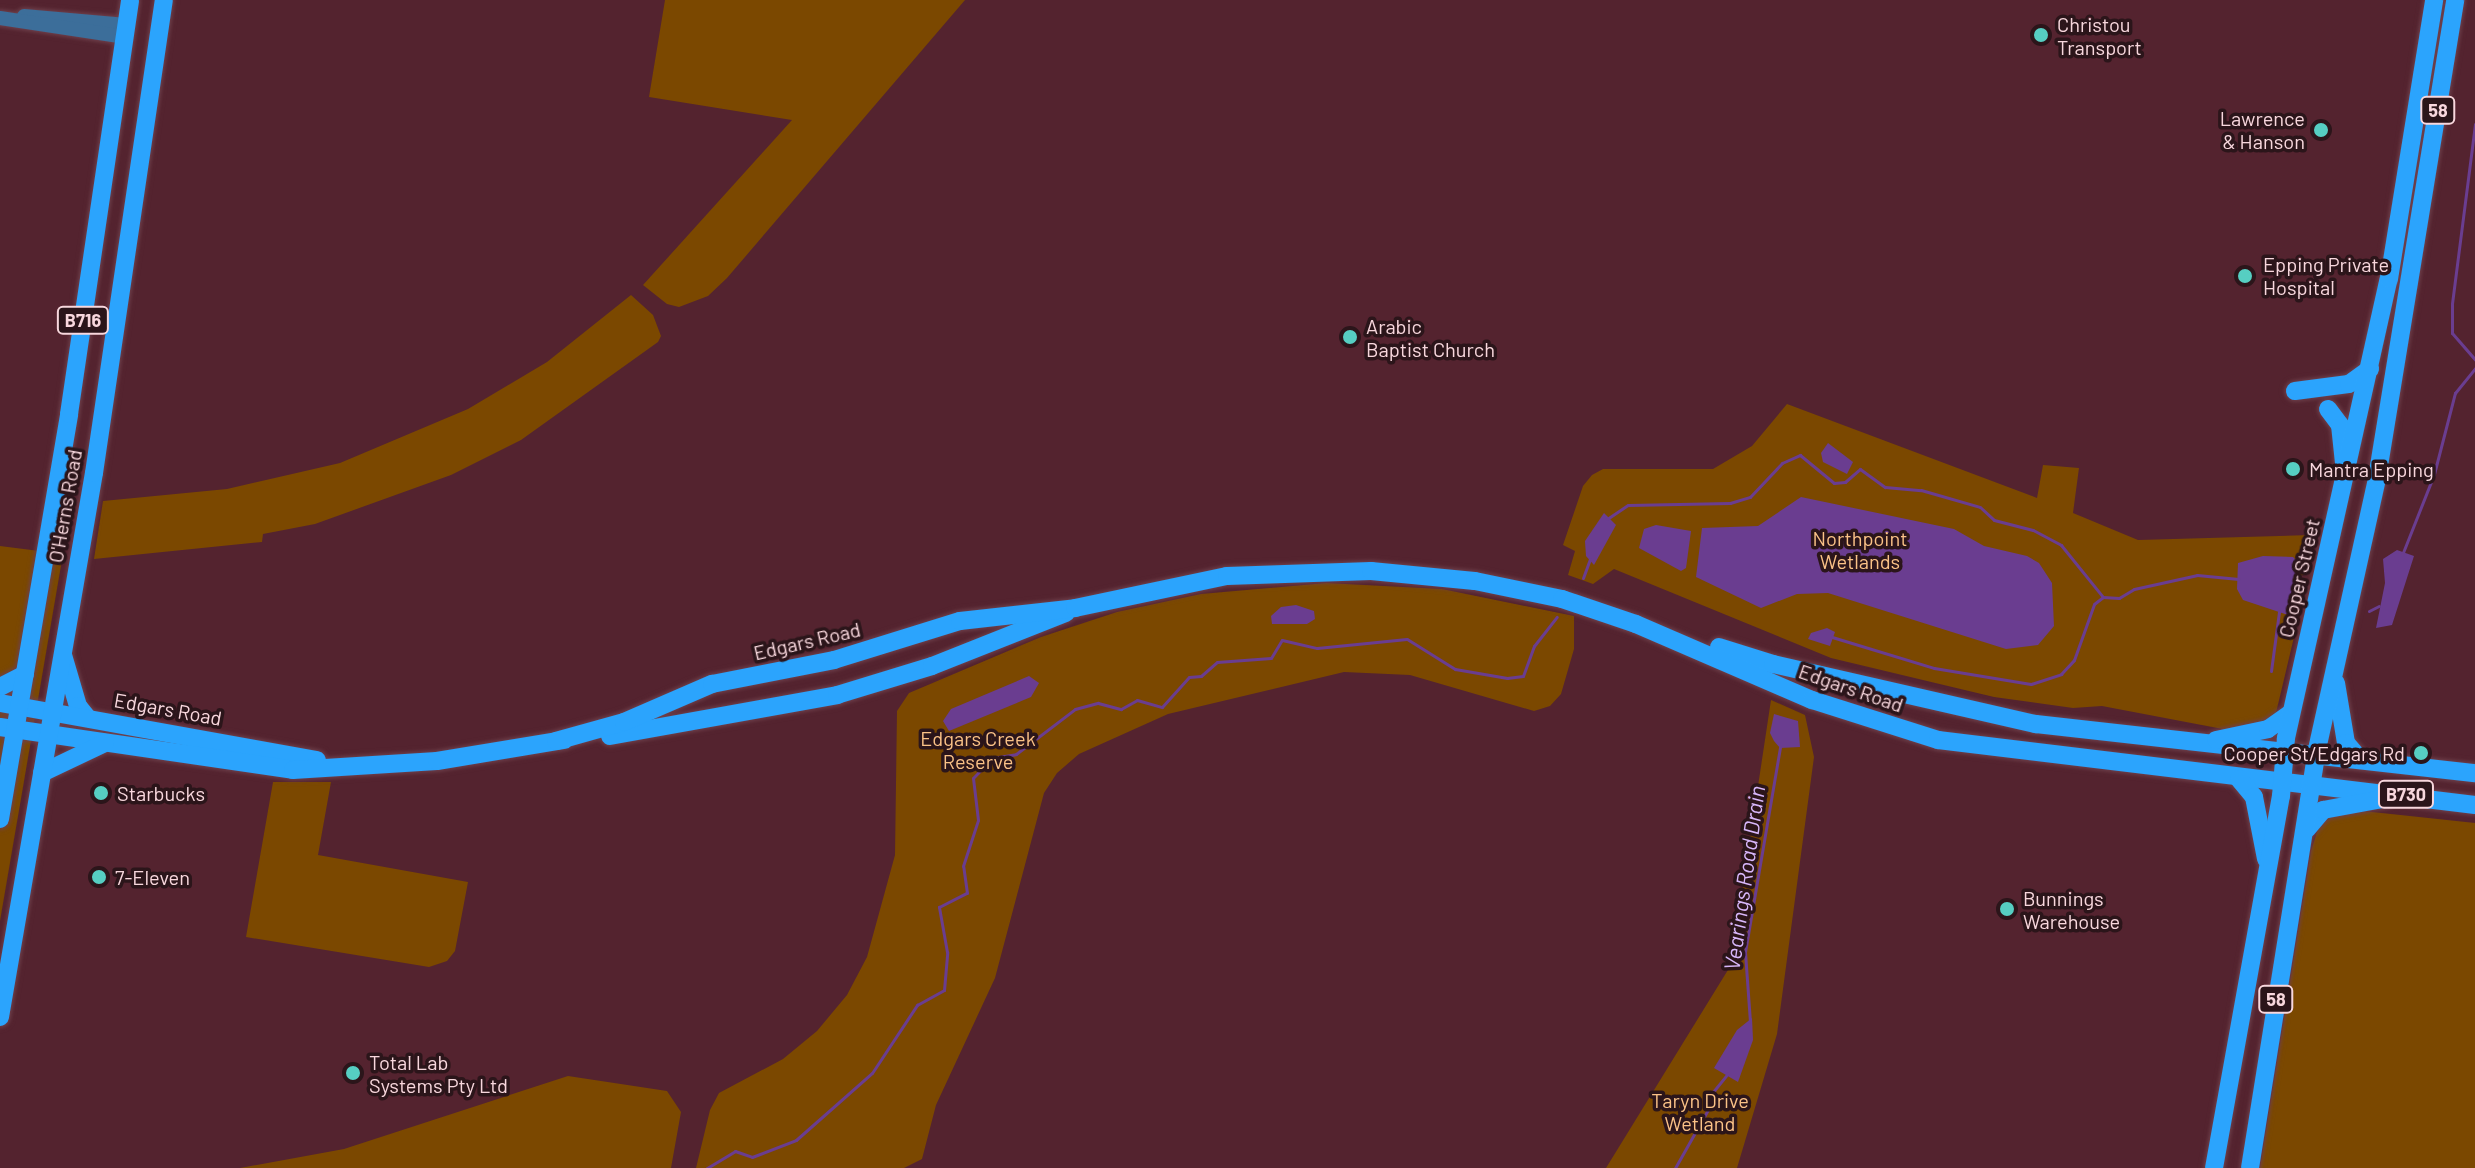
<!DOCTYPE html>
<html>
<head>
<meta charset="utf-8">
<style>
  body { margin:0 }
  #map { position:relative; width:2475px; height:1168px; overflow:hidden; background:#54232f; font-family:Barlow,sans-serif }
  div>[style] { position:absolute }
  .green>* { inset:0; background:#7b4800 }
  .water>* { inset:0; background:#6a3d90 }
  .stream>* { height:3px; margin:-1.5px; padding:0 1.5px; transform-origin:1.5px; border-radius:1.5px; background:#6a3d90 }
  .roads { filter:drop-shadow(0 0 2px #6e404b) drop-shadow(0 0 2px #6e404b) }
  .minor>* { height:14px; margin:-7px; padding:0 7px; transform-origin:7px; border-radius:7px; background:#3c6e9a }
  .major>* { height:18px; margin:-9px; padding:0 9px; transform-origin:9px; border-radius:9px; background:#2ba4fd }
  .dots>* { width:22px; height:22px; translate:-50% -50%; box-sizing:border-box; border:4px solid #2b151a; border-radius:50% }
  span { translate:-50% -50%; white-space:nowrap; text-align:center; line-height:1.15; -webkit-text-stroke:7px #2b151a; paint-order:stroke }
  .shield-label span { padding:2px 6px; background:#2b151a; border:2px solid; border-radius:6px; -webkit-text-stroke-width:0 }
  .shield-label { font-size:18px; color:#f8d7dd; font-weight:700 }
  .poi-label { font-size:20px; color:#f8d7dd }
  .left { translate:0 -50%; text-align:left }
  .right { translate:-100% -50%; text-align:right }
  .street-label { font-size:20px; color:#f8d7dd }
  .park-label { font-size:20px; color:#fbc287 }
  .water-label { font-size:22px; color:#d8b7fb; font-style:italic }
</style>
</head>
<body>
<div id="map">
  <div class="green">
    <i style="clip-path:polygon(665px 0,965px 0,727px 278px,708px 296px,679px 307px,667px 304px,643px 285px,792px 120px,649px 97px)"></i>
    <i style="clip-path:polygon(631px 295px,653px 315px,661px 336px,658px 342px,521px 440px,451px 475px,315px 524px,263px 534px,262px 542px,94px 559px,103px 501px,227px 489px,340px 463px,468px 409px,547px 362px)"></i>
    <i style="clip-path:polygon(1787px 404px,2037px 498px,2043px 465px,2079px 468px,2073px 513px,2138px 540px,2311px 535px,2305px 574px,2271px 588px,2300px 612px,2270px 738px,2102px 706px,2073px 708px,1994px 697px,1831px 658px,1614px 569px,1593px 584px,1568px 575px,1575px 551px,1563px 545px,1583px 486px,1592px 475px,1603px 469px,1713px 469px,1752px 446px)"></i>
    <i style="clip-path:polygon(0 546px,63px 554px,0 921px)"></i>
    <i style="clip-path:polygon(1326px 583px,1442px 589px,1574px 616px,1574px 649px,1561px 694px,1550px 706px,1534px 711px,1410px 675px,1344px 672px,1168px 714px,1079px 754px,1057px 773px,1044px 793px,995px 978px,936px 1105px,922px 1159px,904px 1168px,696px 1168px,710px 1110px,719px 1093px,783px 1059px,817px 1031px,847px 995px,867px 957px,895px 855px,897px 711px,909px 693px,1041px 637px,1117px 612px,1201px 594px)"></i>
    <i style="clip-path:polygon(1771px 700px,1805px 715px,1814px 757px,1777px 1034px,1737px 1168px,1606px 1168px,1731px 965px)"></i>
    <i style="clip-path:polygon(273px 782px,331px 782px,318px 855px,468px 882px,455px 951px,447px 961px,429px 967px,246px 937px)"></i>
    <i style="clip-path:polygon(2363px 811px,2475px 823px,2475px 1168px,2260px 1168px,2311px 851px,2321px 819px)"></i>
    <i style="clip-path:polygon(568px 1076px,667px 1091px,681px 1112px,671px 1168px,240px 1168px,344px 1149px)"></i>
  </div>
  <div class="water">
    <i style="clip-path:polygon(1828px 443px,1853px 462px,1847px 474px,1823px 462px,1821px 453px)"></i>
    <i style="clip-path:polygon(1801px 497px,1954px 529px,1984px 546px,2027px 556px,2039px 563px,2052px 583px,2054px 626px,2038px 645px,2006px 649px,1828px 593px,1797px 594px,1761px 608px,1696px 577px,1702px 528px,1758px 526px)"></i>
    <i style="clip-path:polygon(1604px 513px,1616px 525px,1594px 565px,1586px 556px,1585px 541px)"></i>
    <i style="clip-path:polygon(1656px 525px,1691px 531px,1686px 568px,1681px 571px,1639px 548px,1644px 529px)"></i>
    <i style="clip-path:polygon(2397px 550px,2414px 556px,2392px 625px,2376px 628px,2385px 583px,2383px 559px)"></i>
    <i style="clip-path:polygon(2263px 556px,2293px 557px,2300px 564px,2296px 598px,2288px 615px,2243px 600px,2237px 589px,2238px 563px)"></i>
    <i style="clip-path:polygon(1296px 605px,1314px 611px,1315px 619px,1307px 624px,1272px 624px,1271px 616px,1281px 607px)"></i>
    <i style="clip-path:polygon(1827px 628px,1835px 632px,1830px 646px,1808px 639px,1811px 633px)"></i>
    <i style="clip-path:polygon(1029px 676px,1039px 683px,1031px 697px,949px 731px,943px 721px,951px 709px)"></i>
    <i style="clip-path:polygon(1774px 714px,1798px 721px,1800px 747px,1780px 748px,1774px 741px,1770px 733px)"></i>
    <i style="clip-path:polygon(1752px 1018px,1753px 1040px,1738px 1082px,1714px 1068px,1737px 1030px)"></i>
  </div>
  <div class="stream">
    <i style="left:2475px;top:124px;width:181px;rotate:97.3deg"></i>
    <i style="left:2452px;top:304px;width:29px;rotate:90deg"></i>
    <i style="left:2452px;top:333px;width:35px;rotate:49deg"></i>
    <i style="left:1607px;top:519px;width:25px;rotate:-34deg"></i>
    <i style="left:1628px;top:505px;width:102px;rotate:-1.1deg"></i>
    <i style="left:1730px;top:503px;width:21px;rotate:-17deg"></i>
    <i style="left:1750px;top:497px;width:47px;rotate:-46.7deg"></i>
    <i style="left:1782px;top:463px;width:20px;rotate:-24deg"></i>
    <i style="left:1800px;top:455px;width:44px;rotate:39.5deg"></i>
    <i style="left:1834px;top:483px;width:11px;rotate:-5deg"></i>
    <i style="left:1845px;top:482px;width:20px;rotate:-41deg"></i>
    <i style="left:1860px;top:469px;width:31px;rotate:36deg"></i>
    <i style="left:1885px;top:487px;width:36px;rotate:5deg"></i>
    <i style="left:1921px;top:490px;width:61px;rotate:16.1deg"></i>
    <i style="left:1980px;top:507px;width:19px;rotate:43deg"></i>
    <i style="left:1994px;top:520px;width:40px;rotate:14.4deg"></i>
    <i style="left:2033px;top:530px;width:32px;rotate:28deg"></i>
    <i style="left:2061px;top:545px;width:67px;rotate:51.1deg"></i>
    <i style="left:2103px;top:597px;width:16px;rotate:4deg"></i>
    <i style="left:2119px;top:598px;width:17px;rotate:-31deg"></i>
    <i style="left:2134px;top:589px;width:65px;rotate:-12.5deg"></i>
    <i style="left:2197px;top:575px;width:42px;rotate:5.4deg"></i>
    <i style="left:2402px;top:555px;width:87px;rotate:-68.4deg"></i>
    <i style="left:2434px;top:474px;width:84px;rotate:-75.5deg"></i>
    <i style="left:2455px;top:393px;width:32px;rotate:-51deg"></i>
    <i style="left:2297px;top:569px;width:9px;rotate:-21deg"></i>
    <i style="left:1583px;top:578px;width:20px;rotate:-70deg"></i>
    <i style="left:2369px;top:611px;width:11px;rotate:-27deg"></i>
    <i style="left:1832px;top:637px;width:107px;rotate:16.9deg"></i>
    <i style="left:1934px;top:668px;width:98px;rotate:9.4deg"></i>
    <i style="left:2031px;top:684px;width:32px;rotate:-18deg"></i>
    <i style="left:2061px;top:674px;width:19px;rotate:-47deg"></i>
    <i style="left:2074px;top:660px;width:59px;rotate:-70.3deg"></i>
    <i style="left:2094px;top:604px;width:11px;rotate:-38deg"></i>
    <i style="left:2271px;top:671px;width:60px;rotate:-82.3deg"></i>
    <i style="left:1750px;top:1022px;width:70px;rotate:-94.1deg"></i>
    <i style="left:1745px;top:952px;width:208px;rotate:-80.3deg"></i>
    <i style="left:707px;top:1168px;width:33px;rotate:-31deg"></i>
    <i style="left:735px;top:1151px;width:18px;rotate:19deg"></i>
    <i style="left:752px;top:1157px;width:47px;rotate:-21.1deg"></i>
    <i style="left:796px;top:1140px;width:101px;rotate:-41.4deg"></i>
    <i style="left:872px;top:1073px;width:82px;rotate:-56.5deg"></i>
    <i style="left:917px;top:1005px;width:31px;rotate:-29deg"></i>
    <i style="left:944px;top:990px;width:38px;rotate:-85deg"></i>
    <i style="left:947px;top:952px;width:46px;rotate:-100.1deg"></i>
    <i style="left:939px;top:907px;width:31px;rotate:-27deg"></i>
    <i style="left:967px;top:893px;width:27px;rotate:-98deg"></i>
    <i style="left:963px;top:866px;width:48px;rotate:-71.9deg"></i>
    <i style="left:978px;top:820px;width:42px;rotate:-96.8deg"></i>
    <i style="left:973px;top:778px;width:28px;rotate:-46deg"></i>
    <i style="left:992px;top:758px;width:24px;rotate:-9deg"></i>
    <i style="left:1016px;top:754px;width:74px;rotate:-37.3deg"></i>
    <i style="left:1075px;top:709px;width:24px;rotate:-15deg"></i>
    <i style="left:1098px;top:703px;width:24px;rotate:15deg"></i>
    <i style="left:1121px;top:709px;width:18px;rotate:-29deg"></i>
    <i style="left:1137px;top:700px;width:26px;rotate:16deg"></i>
    <i style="left:1162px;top:707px;width:40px;rotate:-48deg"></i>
    <i style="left:1189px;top:677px;width:12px;rotate:-5deg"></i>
    <i style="left:1201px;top:676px;width:21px;rotate:-41deg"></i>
    <i style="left:1217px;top:662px;width:54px;rotate:-4.2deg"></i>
    <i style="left:1271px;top:658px;width:21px;rotate:-59deg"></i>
    <i style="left:1282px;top:640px;width:36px;rotate:13deg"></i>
    <i style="left:1317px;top:648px;width:90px;rotate:-5.7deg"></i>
    <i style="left:1407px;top:639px;width:57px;rotate:32deg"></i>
    <i style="left:1455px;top:669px;width:53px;rotate:9.8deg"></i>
    <i style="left:1507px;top:678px;width:16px;rotate:-7deg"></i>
    <i style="left:1523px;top:676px;width:32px;rotate:-70deg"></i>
    <i style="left:1534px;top:646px;width:37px;rotate:-52deg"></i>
    <i style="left:1675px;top:1168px;width:71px;rotate:-60.6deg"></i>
    <i style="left:1710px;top:1106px;width:8px;rotate:-104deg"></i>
    <i style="left:1708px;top:1098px;width:32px;rotate:-51deg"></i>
  </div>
  <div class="roads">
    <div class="minor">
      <i style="left:24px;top:16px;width:103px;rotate:5deg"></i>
      <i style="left:0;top:18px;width:127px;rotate:8.6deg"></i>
    </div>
    <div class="major">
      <i style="left:2295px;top:391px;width:54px;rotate:-7.4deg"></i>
      <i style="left:2349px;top:384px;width:26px;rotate:-36deg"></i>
      <i style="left:2328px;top:409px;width:20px;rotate:53deg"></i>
      <i style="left:2340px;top:425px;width:38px;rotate:84deg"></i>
      <i style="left:1719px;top:647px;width:57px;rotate:17.5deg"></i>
      <i style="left:1773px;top:664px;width:270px;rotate:12.9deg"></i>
      <i style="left:2036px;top:724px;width:442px;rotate:6.4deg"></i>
      <i style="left:63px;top:655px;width:53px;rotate:73.6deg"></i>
      <i style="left:78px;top:706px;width:14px;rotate:51deg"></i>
      <i style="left:2336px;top:683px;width:61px;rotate:80.5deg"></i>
      <i style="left:2346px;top:743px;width:21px;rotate:49deg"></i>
      <i style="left:0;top:687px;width:28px;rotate:-27deg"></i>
      <i style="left:0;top:703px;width:322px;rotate:10.2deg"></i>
      <i style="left:0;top:727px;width:296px;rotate:8.3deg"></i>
      <i style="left:293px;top:770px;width:144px;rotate:-3.6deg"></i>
      <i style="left:437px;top:761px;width:129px;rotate:-9.4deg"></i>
      <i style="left:610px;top:736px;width:231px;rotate:-10.2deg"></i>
      <i style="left:837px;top:695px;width:99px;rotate:-17deg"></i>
      <i style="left:932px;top:666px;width:144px;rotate:-21.6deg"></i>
      <i style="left:2216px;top:740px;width:53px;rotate:-11.9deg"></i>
      <i style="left:2268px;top:729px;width:28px;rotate:-35deg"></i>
      <i style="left:556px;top:741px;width:71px;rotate:-15.6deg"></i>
      <i style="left:624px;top:722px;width:96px;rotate:-23.4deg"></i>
      <i style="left:712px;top:684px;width:124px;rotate:-11.1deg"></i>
      <i style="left:834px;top:660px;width:132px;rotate:-17.2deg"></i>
      <i style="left:960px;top:621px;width:116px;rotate:-6.4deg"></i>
      <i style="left:1075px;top:608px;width:155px;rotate:-11.9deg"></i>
      <i style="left:1227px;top:576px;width:144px;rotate:-2deg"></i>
      <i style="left:1371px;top:571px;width:104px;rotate:5.5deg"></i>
      <i style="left:1475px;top:581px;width:89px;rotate:11.7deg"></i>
      <i style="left:1562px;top:599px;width:78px;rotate:18.7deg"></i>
      <i style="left:1636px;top:624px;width:192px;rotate:23.4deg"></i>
      <i style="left:1812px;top:700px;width:132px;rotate:17.6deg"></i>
      <i style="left:1938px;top:740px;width:541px;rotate:6.9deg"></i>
      <i style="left:42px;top:773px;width:70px;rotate:-25.5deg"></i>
      <i style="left:2239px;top:779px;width:23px;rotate:50deg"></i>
      <i style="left:2254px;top:797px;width:63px;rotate:79deg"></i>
      <i style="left:0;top:819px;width:411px;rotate:-80.3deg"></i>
      <i style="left:69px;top:414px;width:418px;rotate:-81.6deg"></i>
      <i style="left:2307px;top:829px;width:25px;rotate:-50deg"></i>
      <i style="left:2323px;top:810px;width:65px;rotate:-10.6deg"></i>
      <i style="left:0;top:1017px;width:552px;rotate:-80.2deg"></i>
      <i style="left:94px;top:473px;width:478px;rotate:-81.6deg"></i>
      <i style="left:2214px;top:1168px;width:378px;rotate:-79.8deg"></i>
      <i style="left:2281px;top:796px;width:58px;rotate:-85.1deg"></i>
      <i style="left:2286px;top:738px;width:470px;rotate:-77.4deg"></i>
      <i style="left:2389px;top:279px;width:283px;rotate:-80.8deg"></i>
      <i style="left:2250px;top:1168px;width:419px;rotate:-80.9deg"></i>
      <i style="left:2316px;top:754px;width:283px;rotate:-77.5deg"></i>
      <i style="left:2377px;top:478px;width:484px;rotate:-80.7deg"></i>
    </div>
  </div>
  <div class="dots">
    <i style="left:2041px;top:35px;background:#56cec2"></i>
    <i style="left:2321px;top:130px;background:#56cec2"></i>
    <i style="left:2245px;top:276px;background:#56cec2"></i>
    <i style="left:1350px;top:337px;background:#56cec2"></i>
    <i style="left:2293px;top:469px;background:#56cec2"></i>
    <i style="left:2421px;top:753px;background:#56cec2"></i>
    <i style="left:101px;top:793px;background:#56cec2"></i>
    <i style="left:99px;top:877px;background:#56cec2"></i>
    <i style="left:2007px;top:909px;background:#56cec2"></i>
    <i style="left:353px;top:1073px;background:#56cec2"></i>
  </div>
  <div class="shield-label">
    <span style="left:2438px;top:110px">58</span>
    <span style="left:83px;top:320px">B716</span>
    <span style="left:2406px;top:794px">B730</span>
    <span style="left:2276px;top:999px">58</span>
  </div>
  <div class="poi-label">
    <span class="left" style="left:2057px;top:36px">Christou<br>Transport</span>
    <span class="right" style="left:2305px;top:130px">Lawrence<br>&amp; Hanson</span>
    <span class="left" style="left:2263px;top:276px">Epping Private<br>Hospital</span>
    <span class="left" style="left:1366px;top:338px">Arabic<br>Baptist Church</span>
    <span class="left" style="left:2309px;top:469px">Mantra Epping</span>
    <span class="right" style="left:2405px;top:753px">Cooper St/Edgars Rd</span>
    <span class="left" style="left:117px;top:793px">Starbucks</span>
    <span class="left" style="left:115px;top:877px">7-Eleven</span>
    <span class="left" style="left:2023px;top:910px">Bunnings<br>Warehouse</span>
    <span class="left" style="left:369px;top:1074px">Total Lab<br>Systems Pty Ltd</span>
  </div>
  <div class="street-label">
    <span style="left:65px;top:506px;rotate:-80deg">O'Herns Road</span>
    <span style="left:2299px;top:578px;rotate:-77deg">Cooper Street</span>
    <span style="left:807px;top:641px;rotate:-13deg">Edgars Road</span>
    <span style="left:1851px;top:688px;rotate:19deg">Edgars Road</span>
    <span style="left:168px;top:709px;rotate:10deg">Edgars Road</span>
  </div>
  <div class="park-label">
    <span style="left:1860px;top:550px">Northpoint<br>Wetlands</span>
    <span style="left:978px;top:750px">Edgars Creek<br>Reserve</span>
    <span style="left:1700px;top:1112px">Taryn Drive<br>Wetland</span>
  </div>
  <div class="water-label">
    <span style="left:1744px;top:878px;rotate:-82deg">Vearings Road Drain</span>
  </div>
</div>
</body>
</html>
